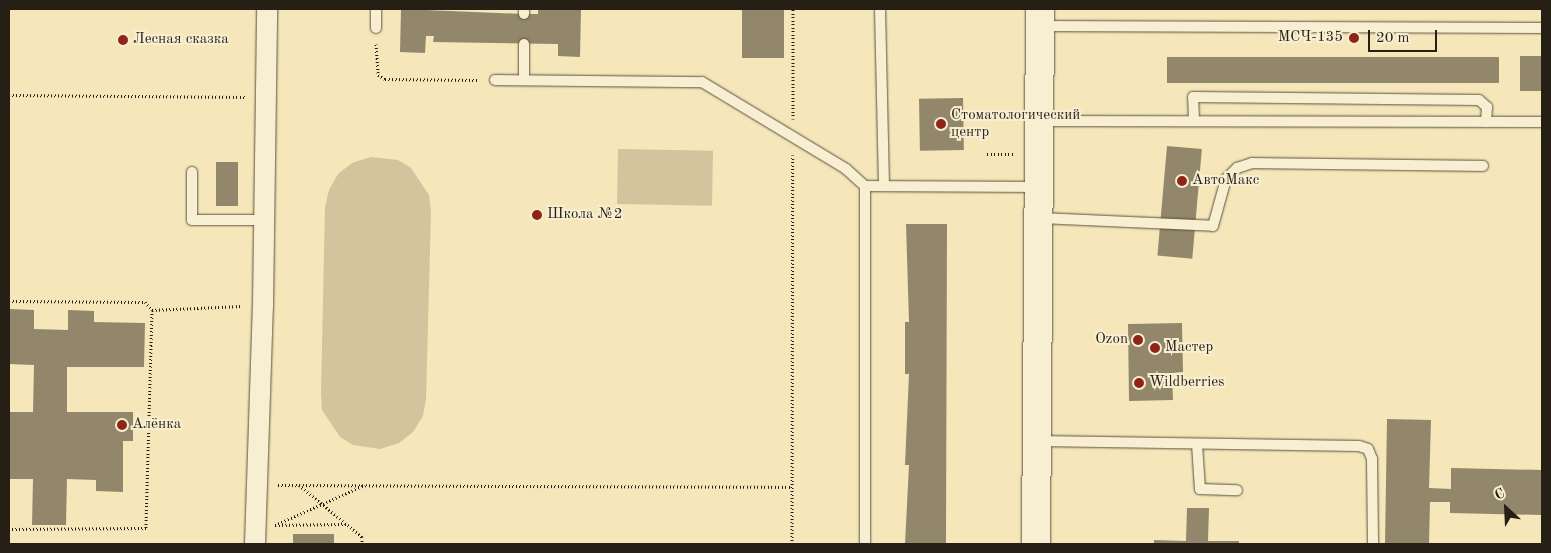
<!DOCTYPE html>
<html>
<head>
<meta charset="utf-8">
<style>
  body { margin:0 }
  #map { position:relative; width:1551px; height:553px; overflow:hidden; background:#f5e7b9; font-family:"Old Standard TT",serif }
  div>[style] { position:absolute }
  .green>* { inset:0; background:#d2c59d; transform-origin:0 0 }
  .building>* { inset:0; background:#92876a; transform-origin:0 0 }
  .path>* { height:3px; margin-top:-1.5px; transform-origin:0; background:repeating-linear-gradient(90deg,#261f15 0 1px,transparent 0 3.5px) }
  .roads { filter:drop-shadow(0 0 1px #5a513e) drop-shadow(0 0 1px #5a513e) }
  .lane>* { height:10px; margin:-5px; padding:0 5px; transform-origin:5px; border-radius:5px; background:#f8efd2 }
  .street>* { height:20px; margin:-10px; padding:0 10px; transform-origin:10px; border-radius:10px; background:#f8efd2 }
  .secondary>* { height:28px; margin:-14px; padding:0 14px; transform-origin:14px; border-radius:14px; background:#f8efd2 }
  .dots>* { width:14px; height:14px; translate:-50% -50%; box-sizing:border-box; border:2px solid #f8efd2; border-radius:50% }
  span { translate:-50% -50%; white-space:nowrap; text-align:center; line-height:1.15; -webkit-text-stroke:4px #f8efd2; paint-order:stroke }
  .poi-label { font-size:15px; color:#261f15 }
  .right { translate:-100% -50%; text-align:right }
  .left { translate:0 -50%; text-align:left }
  .frame { position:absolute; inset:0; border:10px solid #261f15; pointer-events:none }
  .north { position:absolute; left:1481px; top:483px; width:50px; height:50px; -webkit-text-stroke:4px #f8efd2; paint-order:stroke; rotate:335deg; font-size:14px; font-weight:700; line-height:20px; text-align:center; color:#261f15 }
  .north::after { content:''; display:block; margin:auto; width:18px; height:22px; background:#261f15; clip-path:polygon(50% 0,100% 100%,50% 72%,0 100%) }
  .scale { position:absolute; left:1368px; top:30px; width:69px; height:22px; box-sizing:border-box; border:2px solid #261f15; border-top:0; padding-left:6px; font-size:15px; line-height:18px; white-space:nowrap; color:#261f15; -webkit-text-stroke:4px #f8efd2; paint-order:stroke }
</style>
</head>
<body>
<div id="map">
  <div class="green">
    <i style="left:618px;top:149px;width:95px;height:55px;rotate:1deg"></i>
    <i style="clip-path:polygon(371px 157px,398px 160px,411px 168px,429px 195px,431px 212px,426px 399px,423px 416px,413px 432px,399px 443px,380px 449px,353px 445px,340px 437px,322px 410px,321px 393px,325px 207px,329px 190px,338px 174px,352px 163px)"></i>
  </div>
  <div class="building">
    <i style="clip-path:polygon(401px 9px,524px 14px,538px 14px,538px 9px,581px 9px,580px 57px,558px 56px,558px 44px,433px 42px,434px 36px,426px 36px,425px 53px,400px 52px)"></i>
    <i style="left:742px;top:9px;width:42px;height:49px"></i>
    <i style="left:1520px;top:56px;width:22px;height:35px"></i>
    <i style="left:1499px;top:57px;width:26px;height:332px;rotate:90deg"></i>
    <i style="left:963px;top:98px;width:52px;height:44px;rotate:89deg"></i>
    <i style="left:1167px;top:146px;width:35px;height:110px;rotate:5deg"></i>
    <i style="left:216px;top:162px;width:22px;height:44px"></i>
    <i style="clip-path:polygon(906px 224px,947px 224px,946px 544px,905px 544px,909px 465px,905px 465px,909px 374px,905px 374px,905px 322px,909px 322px)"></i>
    <i style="clip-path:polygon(9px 309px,34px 310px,34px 329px,68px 330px,68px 310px,94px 311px,94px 322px,145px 323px,144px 367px,67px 367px,67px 412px,133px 412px,133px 441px,123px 441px,123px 492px,96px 491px,96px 480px,67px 479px,66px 525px,32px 525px,33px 479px,9px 479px,9px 412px,33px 412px,34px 365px,9px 364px)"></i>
    <i style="clip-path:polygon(1182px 323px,1183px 372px,1172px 373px,1173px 400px,1129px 401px,1128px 324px)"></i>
    <i style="clip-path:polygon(1387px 419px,1431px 420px,1429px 488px,1451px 489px,1451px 468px,1542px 470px,1542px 515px,1450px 513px,1450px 502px,1430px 502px,1429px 544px,1385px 544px)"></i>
    <i style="clip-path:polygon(1187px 508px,1209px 508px,1208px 541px,1239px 541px,1239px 544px,1154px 544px,1154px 540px,1186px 541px)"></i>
    <i style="left:293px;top:534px;width:41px;height:10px"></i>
  </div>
  <div class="path">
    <i style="left:376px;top:44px;width:31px;rotate:86deg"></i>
    <i style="left:378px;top:75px;width:8px;rotate:30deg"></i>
    <i style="left:385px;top:79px;width:94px;rotate:0.6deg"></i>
    <i style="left:9px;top:95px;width:236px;rotate:0.5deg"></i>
    <i style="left:793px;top:119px;width:110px;rotate:-90deg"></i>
    <i style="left:987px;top:154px;width:27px"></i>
    <i style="left:9px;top:301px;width:136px;rotate:0.4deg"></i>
    <i style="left:145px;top:302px;width:11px;rotate:49deg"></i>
    <i style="left:152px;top:310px;width:218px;rotate:91.6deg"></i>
    <i style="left:146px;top:528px;width:137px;rotate:179.6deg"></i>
    <i style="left:152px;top:310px;width:90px;rotate:-2.5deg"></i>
    <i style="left:278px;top:485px;width:514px;rotate:0.22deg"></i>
    <i style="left:299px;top:485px;width:82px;rotate:39.5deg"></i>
    <i style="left:362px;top:537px;width:7px;rotate:90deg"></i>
    <i style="left:346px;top:524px;width:71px;rotate:179.2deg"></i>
    <i style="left:275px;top:525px;width:98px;rotate:-24deg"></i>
    <i style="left:792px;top:544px;width:389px;rotate:-89.9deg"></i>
  </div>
  <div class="roads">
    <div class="lane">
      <i style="left:524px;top:9px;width:5px;rotate:90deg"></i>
      <i style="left:880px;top:9px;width:177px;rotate:88.7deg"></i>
      <i style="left:1041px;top:26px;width:501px;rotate:0.23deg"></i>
      <i style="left:376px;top:28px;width:19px;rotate:-90deg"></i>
      <i style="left:524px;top:44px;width:36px;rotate:90deg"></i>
      <i style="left:495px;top:80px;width:207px;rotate:0.6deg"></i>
      <i style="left:702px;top:82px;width:168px;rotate:31.1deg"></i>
      <i style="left:846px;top:169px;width:25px;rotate:42deg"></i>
      <i style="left:1040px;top:121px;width:502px;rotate:0.11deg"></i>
      <i style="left:1194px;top:121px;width:24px;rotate:-92deg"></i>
      <i style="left:1193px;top:97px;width:286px;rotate:0.6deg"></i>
      <i style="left:1479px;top:100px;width:11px;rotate:41deg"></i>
      <i style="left:1487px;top:107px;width:15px;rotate:94deg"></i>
      <i style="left:192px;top:172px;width:48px;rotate:90deg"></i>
      <i style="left:192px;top:220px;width:73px"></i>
      <i style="left:1040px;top:218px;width:173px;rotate:2.6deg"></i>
      <i style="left:1213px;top:226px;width:49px;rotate:-74.5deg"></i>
      <i style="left:1226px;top:179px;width:16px;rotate:-45deg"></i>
      <i style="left:1237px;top:168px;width:16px;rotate:-18deg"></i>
      <i style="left:1252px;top:163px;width:231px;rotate:0.7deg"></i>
      <i style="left:1038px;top:441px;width:321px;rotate:0.9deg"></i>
      <i style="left:1359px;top:446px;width:9px;rotate:18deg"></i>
      <i style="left:1368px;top:449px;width:11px;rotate:68deg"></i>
      <i style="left:1372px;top:459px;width:85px;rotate:89.3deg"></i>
      <i style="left:1197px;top:444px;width:45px;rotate:86.2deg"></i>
      <i style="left:1200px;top:489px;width:37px;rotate:2deg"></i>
      <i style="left:865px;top:544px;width:358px;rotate:-90deg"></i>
      <i style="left:865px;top:186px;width:173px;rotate:0.3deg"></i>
    </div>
    <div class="street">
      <i style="left:255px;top:544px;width:238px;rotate:-88.1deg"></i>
      <i style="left:263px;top:306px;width:297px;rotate:-89.2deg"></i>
    </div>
    <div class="secondary">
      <i style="left:1036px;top:544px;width:535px;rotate:-89.57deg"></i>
    </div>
  </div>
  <div class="dots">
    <i style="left:1354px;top:38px;background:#8f2418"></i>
    <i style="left:123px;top:40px;background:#8f2418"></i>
    <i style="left:941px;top:124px;background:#8f2418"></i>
    <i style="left:1182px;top:181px;background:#8f2418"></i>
    <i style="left:537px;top:215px;background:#8f2418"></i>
    <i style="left:1138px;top:340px;background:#8f2418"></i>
    <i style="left:1155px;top:348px;background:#8f2418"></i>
    <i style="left:1139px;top:383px;background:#8f2418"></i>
    <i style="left:122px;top:425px;background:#8f2418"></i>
  </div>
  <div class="poi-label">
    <span class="right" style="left:1343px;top:38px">МСЧ-135</span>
    <span class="left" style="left:133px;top:40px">Лесная сказка</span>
    <span class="left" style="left:951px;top:124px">Стоматологический<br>центр</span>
    <span class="left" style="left:1192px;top:181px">АвтоМакс</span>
    <span class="left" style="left:547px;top:215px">Школа №2</span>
    <span class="right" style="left:1128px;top:340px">Ozon</span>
    <span class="left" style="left:1165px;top:348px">Мастер</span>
    <span class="left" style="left:1149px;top:383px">Wildberries</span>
    <span class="left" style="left:132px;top:425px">Алёнка</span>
  </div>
  <div class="frame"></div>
  <div class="north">С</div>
  <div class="scale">20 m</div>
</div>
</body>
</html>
